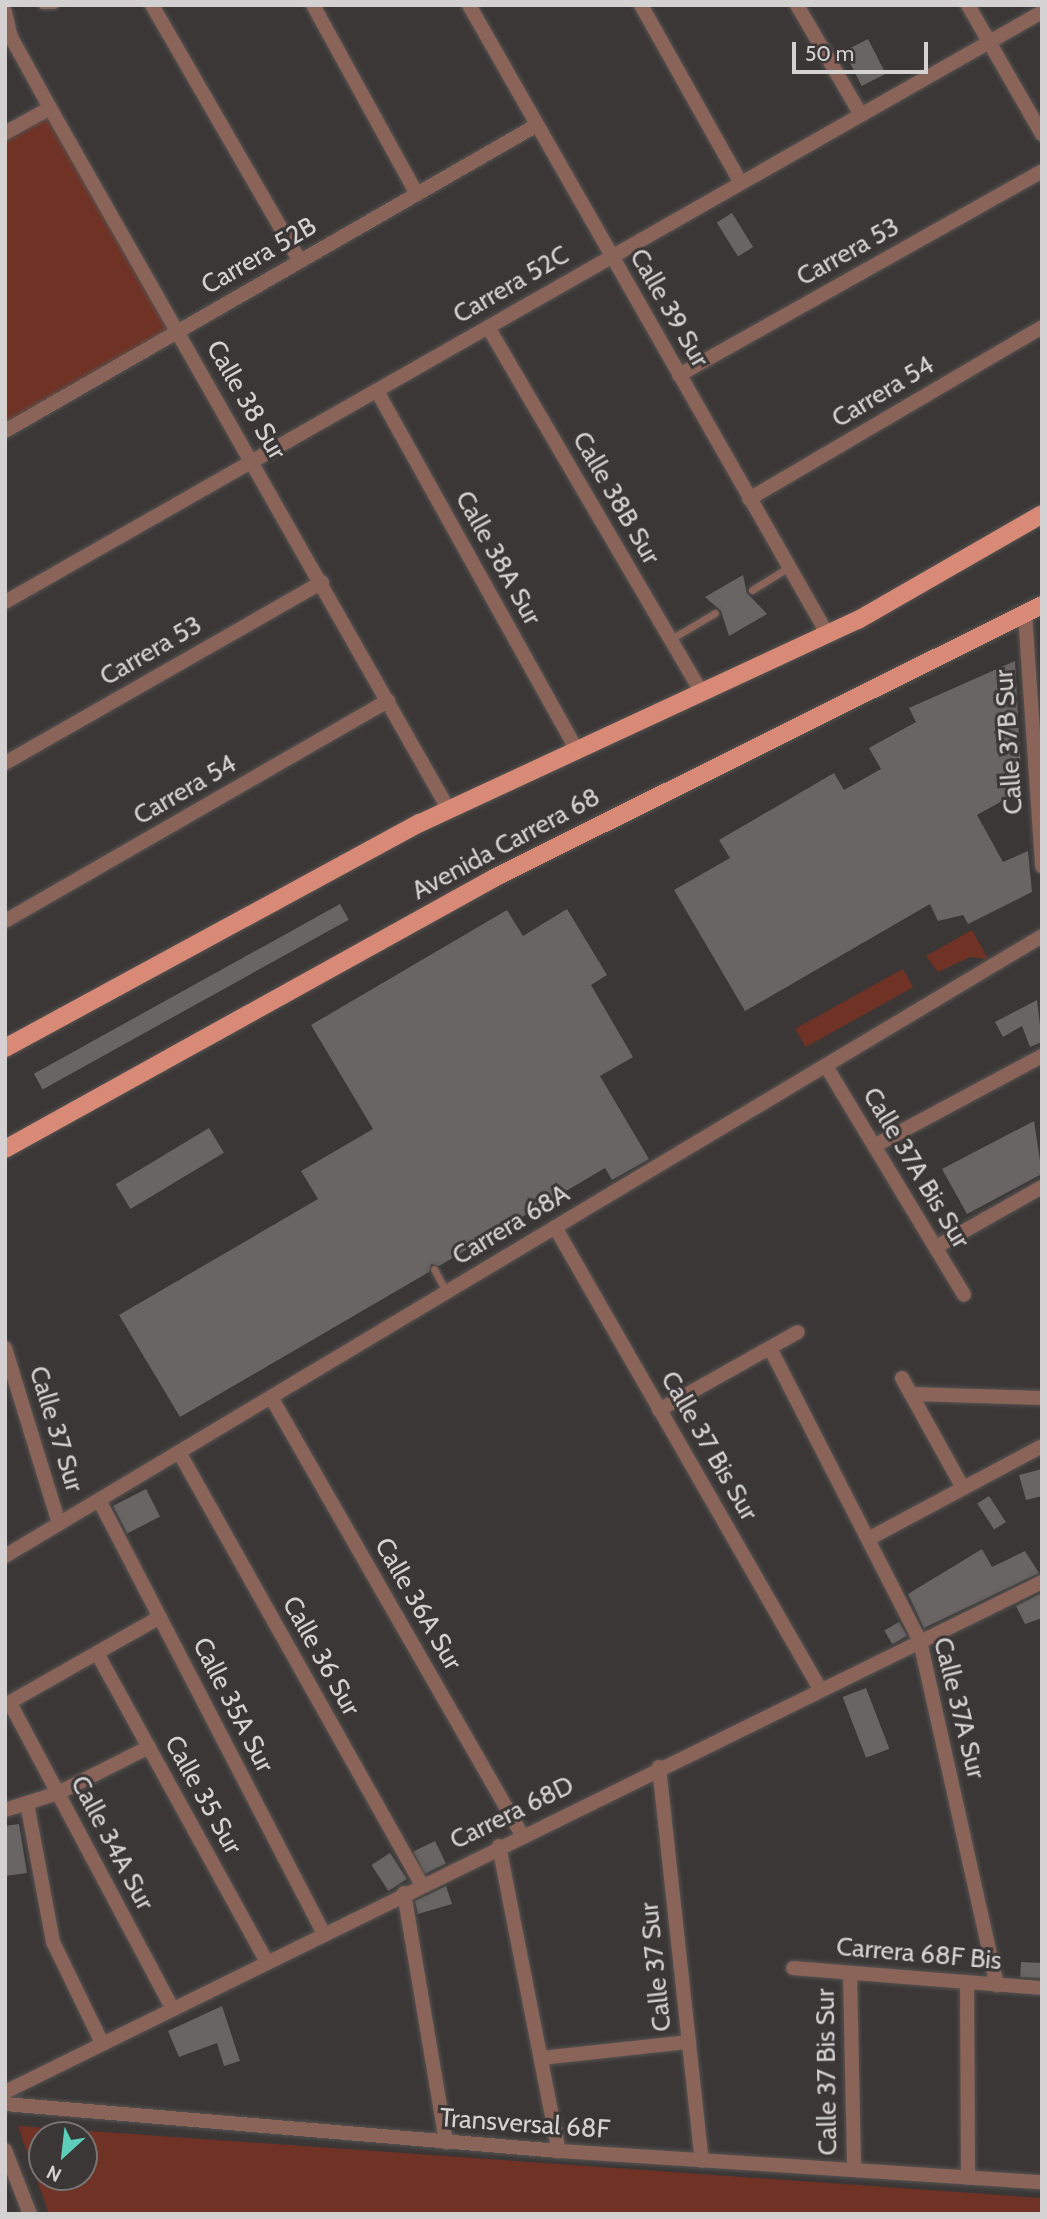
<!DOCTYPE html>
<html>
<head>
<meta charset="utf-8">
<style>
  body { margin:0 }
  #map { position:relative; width:1047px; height:2219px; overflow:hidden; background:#3a3736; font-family:Cabin,sans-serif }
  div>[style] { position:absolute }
  .green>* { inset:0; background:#703224; transform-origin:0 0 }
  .building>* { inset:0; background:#686564; transform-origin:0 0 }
  .roads { filter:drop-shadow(0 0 2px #565352) drop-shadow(0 0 2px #565352) }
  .service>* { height:7px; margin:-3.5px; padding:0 3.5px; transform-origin:3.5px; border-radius:3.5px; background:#8a6359 }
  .minor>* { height:14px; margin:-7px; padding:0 7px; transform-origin:7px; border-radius:7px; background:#8a6359 }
  .tertiary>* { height:14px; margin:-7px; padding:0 7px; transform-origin:7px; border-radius:7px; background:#8a6359 }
  .primary>* { height:18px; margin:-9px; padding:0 9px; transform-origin:9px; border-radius:9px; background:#d98a77 }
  span { translate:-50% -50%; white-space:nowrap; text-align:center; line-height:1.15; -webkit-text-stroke:6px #3a3736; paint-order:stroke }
  .street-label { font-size:26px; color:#d3d1d1 }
  .frame { position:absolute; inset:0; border:7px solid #d3d1d1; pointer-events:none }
  .north { position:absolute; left:28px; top:2121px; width:70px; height:70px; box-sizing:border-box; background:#3a3736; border:2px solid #777574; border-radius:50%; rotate:207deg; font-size:19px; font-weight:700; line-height:28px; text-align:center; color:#d3d1d1 }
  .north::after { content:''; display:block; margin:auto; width:24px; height:32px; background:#5cceba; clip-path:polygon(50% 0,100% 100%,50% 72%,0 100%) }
  .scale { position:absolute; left:792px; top:42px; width:136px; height:32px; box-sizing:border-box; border:4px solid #d3d1d1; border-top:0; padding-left:9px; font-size:21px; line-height:24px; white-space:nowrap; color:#d3d1d1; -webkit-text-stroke:5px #3a3736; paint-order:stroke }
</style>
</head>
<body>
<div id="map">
  <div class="green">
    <i style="clip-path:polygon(49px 112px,171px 330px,5px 428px,5px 136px)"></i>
    <i style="clip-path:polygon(972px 930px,988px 959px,970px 957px,938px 972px,926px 956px)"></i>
    <i style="left:903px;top:969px;width:21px;height:123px;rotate:61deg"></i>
    <i style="clip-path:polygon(evenodd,18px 2126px,1042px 2198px,1042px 2214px,49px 2214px,18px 2126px,42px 2135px,84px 2135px,84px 2177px,42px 2177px,42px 2135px)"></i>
  </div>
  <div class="building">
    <i style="left:868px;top:39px;width:39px;height:27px;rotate:63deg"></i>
    <i style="left:732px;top:213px;width:40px;height:18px;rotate:58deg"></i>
    <i style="clip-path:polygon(743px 575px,747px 593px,767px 614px,729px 636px,721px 611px,705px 597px)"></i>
    <i style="clip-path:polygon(1015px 661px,1022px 790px,977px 815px,1003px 862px,1028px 851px,1032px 892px,968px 924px,963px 915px,938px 921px,930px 904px,745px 1011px,674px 890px,730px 858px,719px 840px,834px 773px,844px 790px,881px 769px,869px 748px,916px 722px,909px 708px)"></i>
    <i style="left:340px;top:904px;width:18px;height:350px;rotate:61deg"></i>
    <i style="clip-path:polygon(567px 909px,607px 975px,591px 985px,633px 1057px,600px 1076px,649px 1159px,612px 1180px,605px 1168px,439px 1266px,431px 1264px,429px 1272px,180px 1417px,119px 1315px,318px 1199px,301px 1171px,373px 1129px,311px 1025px,507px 910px,523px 936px)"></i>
    <i style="clip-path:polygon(1037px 1000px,1042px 1042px,1030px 1047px,1022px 1026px,1003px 1037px,995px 1022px)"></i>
    <i style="clip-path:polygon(1034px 1121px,1042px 1174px,967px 1214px,942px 1169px)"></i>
    <i style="left:209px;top:1128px;width:29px;height:109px;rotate:59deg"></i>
    <i style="clip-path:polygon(1042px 1469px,1042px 1496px,1026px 1500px,1019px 1475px)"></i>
    <i style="left:146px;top:1489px;width:31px;height:37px;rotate:63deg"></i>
    <i style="left:989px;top:1496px;width:31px;height:14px;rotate:57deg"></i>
    <i style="clip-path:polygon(982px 1549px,992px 1567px,1025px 1551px,1039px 1573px,924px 1628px,908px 1594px)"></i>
    <i style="clip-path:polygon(1042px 1593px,1042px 1618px,1025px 1624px,1016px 1606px)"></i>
    <i style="left:899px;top:1622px;width:16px;height:17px;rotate:60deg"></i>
    <i style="left:866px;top:1688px;width:65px;height:25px;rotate:69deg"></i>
    <i style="clip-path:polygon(19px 1824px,27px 1873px,5px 1876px,5px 1826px)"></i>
    <i style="left:435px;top:1841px;width:25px;height:24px;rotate:64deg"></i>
    <i style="left:390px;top:1853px;width:31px;height:22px;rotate:57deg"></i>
    <i style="clip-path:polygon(446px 1886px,452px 1904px,418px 1914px,415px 1901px)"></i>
    <i style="left:1021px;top:1962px;width:21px;height:15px;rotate:3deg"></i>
    <i style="clip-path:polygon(222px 2006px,240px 2061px,224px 2066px,217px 2043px,179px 2057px,168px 2031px)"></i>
  </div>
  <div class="roads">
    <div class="service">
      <i style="left:42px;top:5px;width:12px"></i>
      <i style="left:752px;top:590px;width:44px;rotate:-31.9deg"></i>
      <i style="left:671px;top:639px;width:51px;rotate:-30.6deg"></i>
      <i style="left:434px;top:1269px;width:26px;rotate:62deg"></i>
    </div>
    <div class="minor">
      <i style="left:152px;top:5px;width:296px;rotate:60deg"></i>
      <i style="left:313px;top:5px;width:216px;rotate:61.2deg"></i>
      <i style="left:469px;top:5px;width:725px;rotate:60.32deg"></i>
      <i style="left:641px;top:5px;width:204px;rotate:60.7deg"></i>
      <i style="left:797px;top:5px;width:127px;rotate:59.8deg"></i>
      <i style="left:5px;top:12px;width:26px;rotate:77deg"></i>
      <i style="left:11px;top:37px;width:81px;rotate:61.2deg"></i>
      <i style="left:50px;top:108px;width:807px;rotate:60.39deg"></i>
      <i style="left:5px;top:133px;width:51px;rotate:-29.1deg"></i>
      <i style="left:488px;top:327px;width:424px;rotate:59.7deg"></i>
      <i style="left:679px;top:375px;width:416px;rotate:-29.3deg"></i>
      <i style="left:377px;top:391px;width:411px;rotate:60.9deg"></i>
      <i style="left:5px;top:431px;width:614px;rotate:-29.91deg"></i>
      <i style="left:749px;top:499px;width:340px;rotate:-30.4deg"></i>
      <i style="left:5px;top:763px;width:365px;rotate:-29.7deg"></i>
      <i style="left:5px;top:921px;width:442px;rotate:-29.9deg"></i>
      <i style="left:826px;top:1066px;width:267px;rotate:58.9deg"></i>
      <i style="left:874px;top:1146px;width:191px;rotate:-28.2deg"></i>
      <i style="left:555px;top:1227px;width:533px;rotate:60.16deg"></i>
      <i style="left:936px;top:1247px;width:122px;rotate:-29.5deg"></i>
      <i style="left:770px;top:1348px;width:329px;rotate:62.9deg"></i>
      <i style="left:920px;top:1641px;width:353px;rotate:77.4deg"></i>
      <i style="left:902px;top:1378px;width:126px;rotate:61deg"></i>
      <i style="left:912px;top:1394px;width:130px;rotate:1.8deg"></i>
      <i style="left:271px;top:1397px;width:505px;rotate:60.18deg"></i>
      <i style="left:659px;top:1410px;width:159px;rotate:-29.3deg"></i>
      <i style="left:179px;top:1452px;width:495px;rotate:60.7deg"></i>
      <i style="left:99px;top:1500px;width:487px;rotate:62.6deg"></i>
      <i style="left:870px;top:1538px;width:195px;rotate:-28.1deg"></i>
      <i style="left:97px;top:1653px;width:350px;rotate:61.2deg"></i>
      <i style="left:10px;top:1703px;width:343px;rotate:62deg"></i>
      <i style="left:5px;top:1705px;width:178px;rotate:-29.6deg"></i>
      <i style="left:659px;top:1767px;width:396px;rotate:83.8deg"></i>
      <i style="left:27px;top:1803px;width:141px;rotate:79.4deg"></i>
      <i style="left:53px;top:1942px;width:110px;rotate:64.1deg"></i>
      <i style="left:5px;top:1810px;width:56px;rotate:-17.8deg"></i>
      <i style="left:58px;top:1793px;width:102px;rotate:-26.8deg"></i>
      <i style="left:499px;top:1846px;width:311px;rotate:78.9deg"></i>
      <i style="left:404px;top:1893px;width:253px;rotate:80.4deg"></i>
      <i style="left:793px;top:1968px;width:250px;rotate:4.6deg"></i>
      <i style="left:850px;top:1973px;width:197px;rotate:88.8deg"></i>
      <i style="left:967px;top:1982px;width:196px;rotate:89.7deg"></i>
      <i style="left:541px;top:2058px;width:149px;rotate:-6.2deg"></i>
      <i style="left:5px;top:2104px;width:556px;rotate:4.85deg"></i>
      <i style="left:559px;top:2151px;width:484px;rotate:3.7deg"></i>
    </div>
    <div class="tertiary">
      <i style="left:968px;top:5px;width:149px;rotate:60.2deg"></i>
      <i style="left:5px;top:602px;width:1193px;rotate:-29.64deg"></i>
      <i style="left:1025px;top:614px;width:253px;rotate:86.1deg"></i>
      <i style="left:5px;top:1348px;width:184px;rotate:72.9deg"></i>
      <i style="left:5px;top:1556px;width:1208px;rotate:-30.87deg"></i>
      <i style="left:5px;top:2092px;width:1156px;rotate:-26.19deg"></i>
      <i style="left:5px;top:2150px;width:69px;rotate:68.7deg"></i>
    </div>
    <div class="primary">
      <i style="left:5px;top:1048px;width:472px;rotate:-28.5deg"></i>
      <i style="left:420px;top:823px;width:483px;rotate:-24.9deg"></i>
      <i style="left:858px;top:620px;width:212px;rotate:-29.9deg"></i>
      <i style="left:5px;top:1149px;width:559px;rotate:-28.99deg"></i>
      <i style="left:494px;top:878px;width:612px;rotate:-26.48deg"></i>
    </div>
  </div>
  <div class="street-label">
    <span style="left:848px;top:252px;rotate:-29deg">Carrera 53</span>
    <span style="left:259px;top:256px;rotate:-30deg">Carrera 52B</span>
    <span style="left:511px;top:285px;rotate:-30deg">Carrera 52C</span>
    <span style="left:669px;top:308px;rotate:60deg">Calle 39 Sur</span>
    <span style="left:883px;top:392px;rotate:-31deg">Carrera 54</span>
    <span style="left:246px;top:400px;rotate:60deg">Calle 38 Sur</span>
    <span style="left:616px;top:498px;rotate:60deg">Calle 38B Sur</span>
    <span style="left:498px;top:558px;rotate:61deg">Calle 38A Sur</span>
    <span style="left:151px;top:651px;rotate:-30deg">Carrera 53</span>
    <span style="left:1009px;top:742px;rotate:-94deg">Calle 37B Sur</span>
    <span style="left:185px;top:790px;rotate:-30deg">Carrera 54</span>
    <span style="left:506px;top:844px;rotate:-28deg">Avenida Carrera 68</span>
    <span style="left:916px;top:1168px;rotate:59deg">Calle 37A Bis Sur</span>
    <span style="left:511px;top:1225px;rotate:-31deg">Carrera 68A</span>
    <span style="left:56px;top:1429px;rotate:73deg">Calle 37 Sur</span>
    <span style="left:709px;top:1446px;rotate:60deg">Calle 37 Bis Sur</span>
    <span style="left:418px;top:1604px;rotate:60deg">Calle 36A Sur</span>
    <span style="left:321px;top:1656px;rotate:61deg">Calle 36 Sur</span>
    <span style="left:233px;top:1705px;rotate:63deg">Calle 35A Sur</span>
    <span style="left:959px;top:1708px;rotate:76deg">Calle 37A Sur</span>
    <span style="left:203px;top:1795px;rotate:61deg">Calle 35 Sur</span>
    <span style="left:512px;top:1813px;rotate:-26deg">Carrera 68D</span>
    <span style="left:112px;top:1843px;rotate:62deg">Calle 34A Sur</span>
    <span style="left:919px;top:1954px;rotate:5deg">Carrera 68F Bis</span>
    <span style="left:656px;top:1967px;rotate:-96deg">Calle 37 Sur</span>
    <span style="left:827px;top:2072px;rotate:-91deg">Calle 37 Bis Sur</span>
    <span style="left:525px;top:2124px;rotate:4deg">Transversal 68F</span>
  </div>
  <div class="frame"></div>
  <div class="north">N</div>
  <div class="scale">50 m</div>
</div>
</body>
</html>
